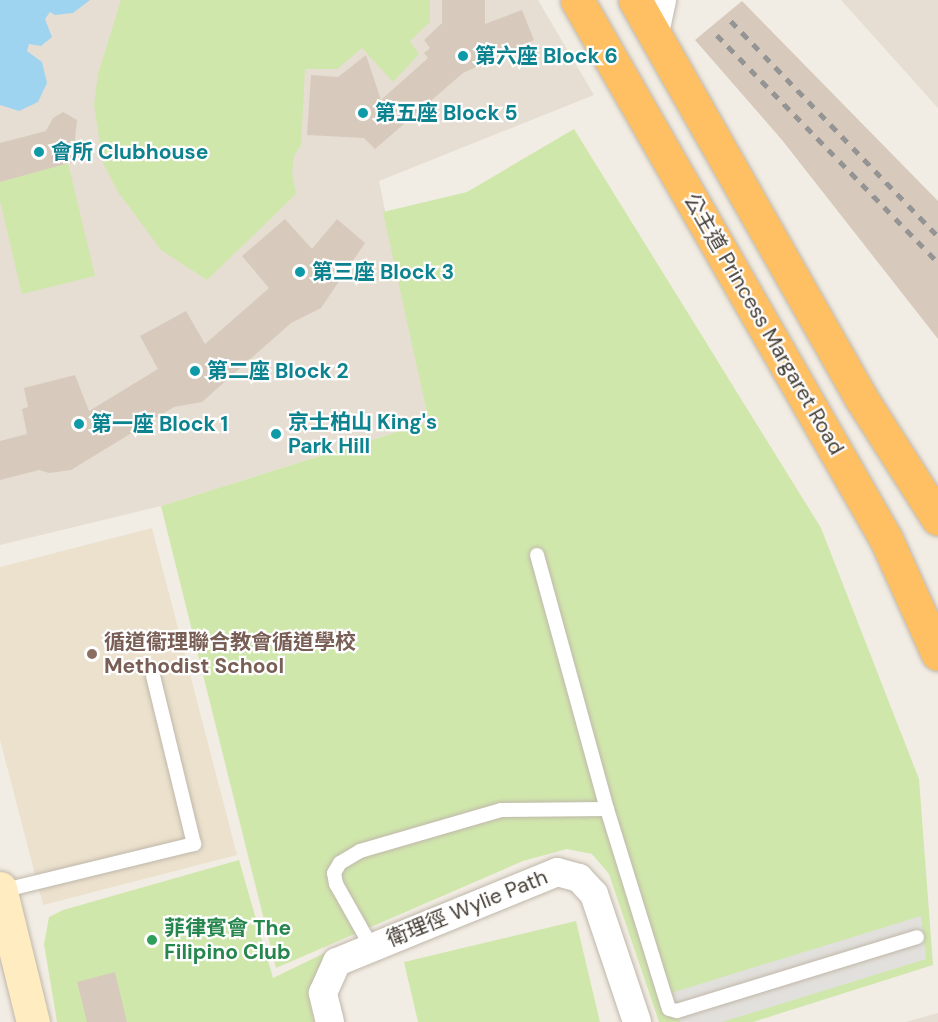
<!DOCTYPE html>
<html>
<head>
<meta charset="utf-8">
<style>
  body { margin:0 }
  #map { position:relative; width:938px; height:1022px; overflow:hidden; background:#f2ede4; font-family:"DM Sans","Noto Sans TC",sans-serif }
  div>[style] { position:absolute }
  .residential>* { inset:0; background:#e6ded2 }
  .education>* { inset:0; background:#ebe1cd }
  .green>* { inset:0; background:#d0e7ac }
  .parking>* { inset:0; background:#e2e0dc }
  .water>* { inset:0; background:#9fd4f0 }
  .building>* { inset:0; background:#d7cabc }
  .roads { filter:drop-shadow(0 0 2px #c0b7aa) drop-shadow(0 0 2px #c0b7aa) }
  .lane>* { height:14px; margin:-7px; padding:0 7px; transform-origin:7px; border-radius:7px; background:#fff }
  .street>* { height:28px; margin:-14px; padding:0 14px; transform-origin:14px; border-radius:14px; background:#fff }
  .secondary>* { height:33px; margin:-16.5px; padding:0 16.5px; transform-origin:16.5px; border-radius:16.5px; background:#ffecc1 }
  .highway>* { height:33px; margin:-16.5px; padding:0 16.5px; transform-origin:16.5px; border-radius:16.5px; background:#fec063 }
  .rail>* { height:4.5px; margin-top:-2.25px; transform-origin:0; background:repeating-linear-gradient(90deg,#949494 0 8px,transparent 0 16px) }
  .dots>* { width:16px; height:16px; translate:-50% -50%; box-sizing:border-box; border:3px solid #fff; border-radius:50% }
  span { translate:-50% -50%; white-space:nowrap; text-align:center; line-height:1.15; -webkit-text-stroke:4.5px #fff; paint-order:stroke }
  .culture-label { font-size:21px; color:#0d838f; font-weight:700 }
  .left { translate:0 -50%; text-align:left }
  .street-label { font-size:21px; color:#443d34 }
  .education-label { font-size:21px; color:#785e54; font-weight:700 }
  .leisure-label { font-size:21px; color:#27864d; font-weight:700 }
</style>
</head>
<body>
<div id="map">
  <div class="residential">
    <i style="clip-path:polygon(0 0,538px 0,594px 95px,379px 181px,429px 422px,161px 506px,0 545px)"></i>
    <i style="clip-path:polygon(841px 0,938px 0,938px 108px)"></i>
    <i style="clip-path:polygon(938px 1013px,938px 1022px,906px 1022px)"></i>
  </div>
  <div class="education">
    <i style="clip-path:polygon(152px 528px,237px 855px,43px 905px,0 740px,0 567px)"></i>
  </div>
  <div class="green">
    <i style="clip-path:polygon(121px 0,430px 0,430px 22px,410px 41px,419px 54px,393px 82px,362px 48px,337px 69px,305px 69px,301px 145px,294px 156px,292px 173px,296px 194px,207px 280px,161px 250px,118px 192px,103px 163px,94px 105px,98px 74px)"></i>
    <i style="clip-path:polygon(574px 129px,821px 528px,919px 779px,933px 965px,753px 1022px,659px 1022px,609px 874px,592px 854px,567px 849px,523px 861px,276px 968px,161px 506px,429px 422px,383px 212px,467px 192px)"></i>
    <i style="clip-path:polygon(68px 163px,95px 276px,22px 294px,0 201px,0 182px)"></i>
    <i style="clip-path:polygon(239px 860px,273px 978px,345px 943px,321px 965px,310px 999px,314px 1022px,57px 1022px,44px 944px,49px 917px,63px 910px)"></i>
    <i style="clip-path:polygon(576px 921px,600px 1022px,418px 1022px,404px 962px)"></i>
  </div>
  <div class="parking">
    <i style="clip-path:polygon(921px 916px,926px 959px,722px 1022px,680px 1022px,671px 993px)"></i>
  </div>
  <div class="water">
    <i style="clip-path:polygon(0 0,90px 0,73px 13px,55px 15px,50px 12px,45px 19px,52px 37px,41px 46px,29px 44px,27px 51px,42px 62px,47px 83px,38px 102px,19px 111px,0 105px)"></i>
  </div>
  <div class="building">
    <i style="clip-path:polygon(442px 0,485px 0,485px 24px,522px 10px,534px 40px,463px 73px,375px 149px,364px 138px,307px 135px,311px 75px,338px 77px,366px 55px,381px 100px,428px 58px,424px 53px,430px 48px,424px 40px,442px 23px)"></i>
    <i style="clip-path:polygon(742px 1px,938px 201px,938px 339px,782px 140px,695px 40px)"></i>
    <i style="clip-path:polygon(63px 112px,77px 120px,75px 139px,80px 160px,0 182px,0 143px,46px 131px,53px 118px)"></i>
    <i style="clip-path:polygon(285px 219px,312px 249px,337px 219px,365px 243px,321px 308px,291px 323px,202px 402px,174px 407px,71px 470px,49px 473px,39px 470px,0 480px,0 441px,27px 434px,22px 409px,28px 407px,24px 388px,75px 375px,89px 411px,158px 369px,140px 336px,186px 311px,205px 344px,269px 288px,242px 256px)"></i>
    <i style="clip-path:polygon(115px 972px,127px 1022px,87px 1022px,77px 982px)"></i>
  </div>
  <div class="roads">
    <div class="lane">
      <i style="left:537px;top:555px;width:263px;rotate:74.6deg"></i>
      <i style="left:1px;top:891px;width:199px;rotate:-13.7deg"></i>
      <i style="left:194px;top:844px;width:173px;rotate:-103.7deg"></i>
      <i style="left:371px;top:946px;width:71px;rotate:-119.4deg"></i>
      <i style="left:336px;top:884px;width:11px;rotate:-100deg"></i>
      <i style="left:334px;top:873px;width:12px;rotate:-59deg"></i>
      <i style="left:340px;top:863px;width:23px;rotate:-31deg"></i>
      <i style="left:360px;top:851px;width:147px;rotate:-16.2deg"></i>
      <i style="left:501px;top:810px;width:106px;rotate:-0.5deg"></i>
      <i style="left:607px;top:809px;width:209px;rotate:72.8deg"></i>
      <i style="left:669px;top:1009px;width:8px;rotate:14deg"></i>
      <i style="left:677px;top:1011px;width:251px;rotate:-17.1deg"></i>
    </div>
    <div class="street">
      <i style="left:655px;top:33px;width:34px;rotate:-78deg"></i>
      <i style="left:330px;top:1022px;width:30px;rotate:-104deg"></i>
      <i style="left:323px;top:993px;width:34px;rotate:-66deg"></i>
      <i style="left:337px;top:962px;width:238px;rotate:-22.2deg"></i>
      <i style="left:557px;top:872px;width:23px;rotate:15deg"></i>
      <i style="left:579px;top:878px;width:22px;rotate:47deg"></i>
      <i style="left:594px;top:894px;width:135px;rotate:71.4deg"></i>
    </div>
    <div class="secondary">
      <i style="left:0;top:888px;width:138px;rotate:76.2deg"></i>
    </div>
    <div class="highway">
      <i style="left:577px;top:0;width:621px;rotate:60.18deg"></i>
      <i style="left:886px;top:539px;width:126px;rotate:65.7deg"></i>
      <i style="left:635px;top:0;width:458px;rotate:60.4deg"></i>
      <i style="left:861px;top:398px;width:143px;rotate:57.5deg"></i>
    </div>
  </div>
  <div class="rail">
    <i style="left:731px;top:21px;width:298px;rotate:46.1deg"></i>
    <i style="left:717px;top:35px;width:317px;rotate:45.8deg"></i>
  </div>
  <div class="dots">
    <i style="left:463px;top:56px;background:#0f9aa8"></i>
    <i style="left:363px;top:113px;background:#0f9aa8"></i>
    <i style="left:39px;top:152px;background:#0f9aa8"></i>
    <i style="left:300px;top:272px;background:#0f9aa8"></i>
    <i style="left:195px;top:371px;background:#0f9aa8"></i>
    <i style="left:79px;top:424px;background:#0f9aa8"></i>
    <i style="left:276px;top:434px;background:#0f9aa8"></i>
    <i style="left:92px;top:654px;background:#8d6e63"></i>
    <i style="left:152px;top:940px;background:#2e9e5b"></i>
  </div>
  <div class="culture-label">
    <span class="left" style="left:475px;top:56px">第六座 Block 6</span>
    <span class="left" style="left:375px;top:113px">第五座 Block 5</span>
    <span class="left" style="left:51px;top:152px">會所 Clubhouse</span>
    <span class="left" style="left:312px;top:272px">第三座 Block 3</span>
    <span class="left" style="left:207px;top:371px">第二座 Block 2</span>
    <span class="left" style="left:288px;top:434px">京士柏山 King's<br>Park Hill</span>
    <span class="left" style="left:91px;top:424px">第一座 Block 1</span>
  </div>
  <div class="street-label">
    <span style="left:764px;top:324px;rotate:60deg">公主道 Princess Margaret Road</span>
    <span style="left:467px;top:908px;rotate:-22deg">衛理徑 Wylie Path</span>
  </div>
  <div class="education-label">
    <span class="left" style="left:104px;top:654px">循道衞理聯合教會循道學校<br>Methodist School</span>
  </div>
  <div class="leisure-label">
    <span class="left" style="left:164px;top:940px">菲律賓會 The<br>Filipino Club</span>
  </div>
</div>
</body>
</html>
